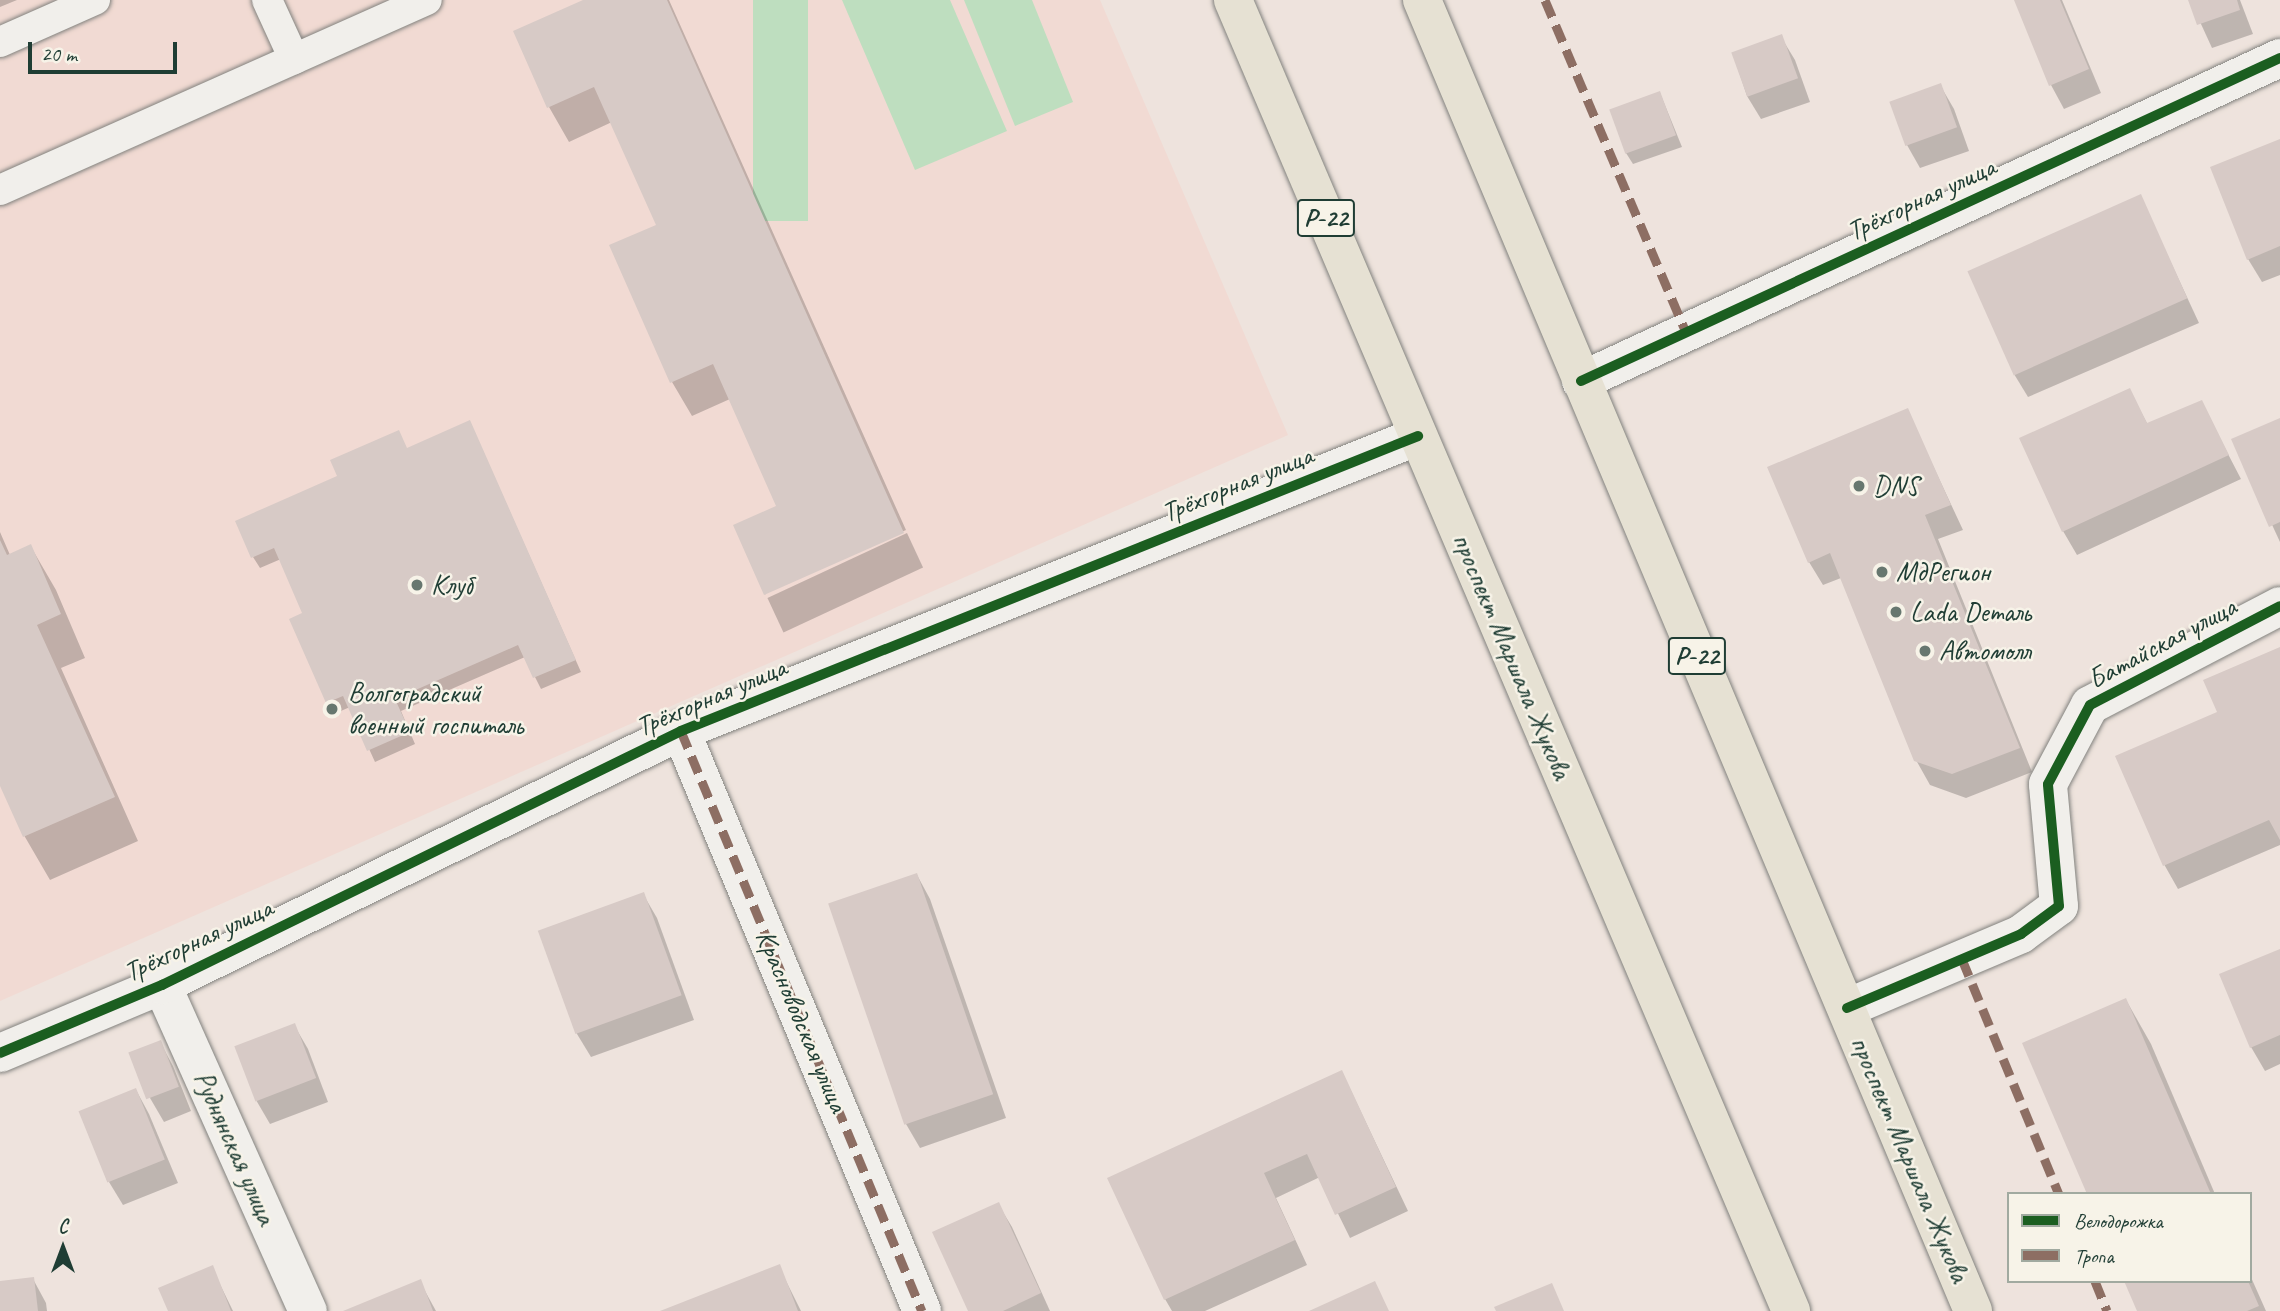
<!DOCTYPE html>
<html>
<head>
<meta charset="utf-8">
<style>
  body { margin:0 }
  #map { position:relative; width:2280px; height:1311px; overflow:hidden; background:#eee3dd; font-family:Caveat,sans-serif }
  div>[style] { position:absolute }
  .built>* { inset:0; background:#f1dad3 }
  .green>* { inset:0; background:#bedebf; transform-origin:0 0 }
  .shadow>* { inset:0; background:#0003; transform-origin:0 0 }
  .building>* { inset:0; background:#d7cac6; transform-origin:0 0 }
  .roads { filter:drop-shadow(0 0 2px #82827e) drop-shadow(0 0 2px #82827e) }
  .service>* { height:30px; margin:-15px; padding:0 15px; transform-origin:15px; border-radius:15px; background:#f1efeb }
  .minor>* { height:38px; margin:-19px; padding:0 19px; transform-origin:19px; border-radius:19px; background:#f1efeb }
  .trunk>* { height:38px; margin:-19px; padding:0 19px; transform-origin:19px; border-radius:19px; background:#e6e1d3 }
  .quiet>* { height:9px; margin-top:-4.5px; transform-origin:0; background:repeating-linear-gradient(90deg,#8d6e63 0 18px,transparent 0 27px) }
  .cycleway>* { height:10px; margin:-5px; padding:0 5px; transform-origin:5px; border-radius:5px; background:#1b5e20 }
  .dots>* { width:19px; height:19px; translate:-50% -50%; box-sizing:border-box; border:4px solid #f7f3e8; border-radius:50% }
  span { translate:-50% -50%; white-space:nowrap; text-align:center; line-height:1.15; -webkit-text-stroke:5px #f7f3e8; paint-order:stroke }
  .shield-label span { padding:2px 5px; background:#f7f3e8; border:2px solid; border-radius:5px; -webkit-text-stroke-width:0 }
  .shield-label { font-size:26px; color:#1f3d34; font-weight:700 }
  .street-label { font-size:28px; color:#1f3d34 }
  .poi-label { font-size:28px; color:#1f3d34 }
  .left { translate:0 -50%; text-align:left }
  .legend { position:absolute; left:2007px; top:1192px; width:245px; height:91px; box-sizing:border-box; background:#f7f3e8; border:2px solid #a1aaa0; margin:0; padding:9px 12px; list-style:none; font-size:21px; color:#1f3d34 }
  .legend li { display:flex; align-items:center; gap:14px; height:35px }
  .legend b { width:35px; border:2px solid #a1aaa0 }
  .north { position:absolute; left:28px; top:1213px; width:70px; height:70px; -webkit-text-stroke:5px #f7f3e8; paint-order:stroke; rotate:0deg; font-size:19px; font-weight:700; line-height:28px; text-align:center; color:#1f3d34 }
  .north::after { content:''; display:block; margin:auto; width:24px; height:32px; background:#1f3d34; clip-path:polygon(50% 0,100% 100%,50% 72%,0 100%) }
  .scale { position:absolute; left:28px; top:42px; width:149px; height:32px; box-sizing:border-box; border:4px solid #1f3d34; border-top:0; padding-left:9px; font-size:21px; line-height:24px; white-space:nowrap; color:#1f3d34; -webkit-text-stroke:5px #f7f3e8; paint-order:stroke }
</style>
</head>
<body>
<div id="map">
  <div class="built">
    <i style="clip-path:polygon(0 0,1100px 0,1288px 435px,0 1001px)"></i>
  </div>
  <div class="green">
    <i style="left:753px;top:0;width:55px;height:221px"></i>
    <i style="clip-path:polygon(842px 0,950px 0,1007px 131px,915px 170px)"></i>
    <i style="clip-path:polygon(964px 0,1032px 0,1073px 102px,1015px 126px)"></i>
  </div>
  <div class="shadow">
    <i style="clip-path:polygon(0 0,17px 0,0 7px)"></i>
    <i style="clip-path:polygon(587px 0,669px 0,906px 530px,766px 592px,766px 595px,736px 526px,778px 507px,730px 399px,692px 416px,672px 382px,658px 226px,612px 122px,569px 142px,549px 107px,516px 32px)"></i>
    <i style="clip-path:polygon(2016px 0,2062px 0,2101px 93px,2064px 109px,2051px 85px)"></i>
    <i style="clip-path:polygon(2190px 0,2240px 0,2253px 34px,2212px 48px)"></i>
    <i style="clip-path:polygon(1781px 37px,1795px 60px,1810px 102px,1761px 119px,1747px 96px,1733px 54px)"></i>
    <i style="clip-path:polygon(1940px 85px,1954px 109px,1969px 151px,1920px 168px,1907px 145px,1892px 102px)"></i>
    <i style="clip-path:polygon(1660px 93px,1682px 147px,1633px 164px,1626px 153px)"></i>
    <i style="clip-path:polygon(2280px 141px,2280px 275px,2262px 282px,2248px 259px)"></i>
    <i style="clip-path:polygon(2140px 196px,2199px 323px,2028px 397px,2014px 374px)"></i>
    <i style="clip-path:polygon(2129px 390px,2148px 425px,2201px 402px,2241px 479px,2077px 555px,2063px 531px)"></i>
    <i style="clip-path:polygon(1907px 410px,1963px 530px,1938px 539px,2032px 772px,1966px 798px,1930px 785px,1916px 760px,1841px 578px,1823px 585px,1809px 562px)"></i>
    <i style="clip-path:polygon(2280px 420px,2280px 542px,2233px 440px)"></i>
    <i style="clip-path:polygon(470px 422px,581px 672px,541px 689px,525px 657px,401px 711px,415px 744px,375px 762px,350px 707px,334px 714px,327px 702px,292px 620px,305px 614px,281px 559px,260px 568px,253px 557px,407px 450px)"></i>
    <i style="clip-path:polygon(0 532px,10px 555px,31px 547px,56px 590px,85px 658px,61px 668px,138px 841px,50px 880px,25px 837px,0 782px)"></i>
    <i style="left:907px;top:533px;width:38px;height:154px;rotate:65deg"></i>
    <i style="clip-path:polygon(2280px 649px,2280px 845px,2178px 889px,2165px 866px,2117px 757px,2220px 712px)"></i>
    <i style="clip-path:polygon(917px 875px,930px 899px,1006px 1118px,920px 1148px,906px 1124px)"></i>
    <i style="clip-path:polygon(643px 894px,657px 918px,694px 1020px,591px 1057px,577px 1034px,541px 931px)"></i>
    <i style="clip-path:polygon(2280px 951px,2280px 1064px,2265px 1071px,2251px 1047px)"></i>
    <i style="clip-path:polygon(2126px 1000px,2151px 1044px,2215px 1194px,2088px 1194px)"></i>
    <i style="clip-path:polygon(294px 1025px,308px 1049px,328px 1102px,270px 1124px,256px 1100px)"></i>
    <i style="clip-path:polygon(160px 1042px,173px 1066px,191px 1111px,164px 1122px,150px 1098px)"></i>
    <i style="clip-path:polygon(1342px 1072px,1408px 1211px,1350px 1238px,1320px 1177px,1276px 1198px,1307px 1265px,1205px 1311px,1172px 1311px,1165px 1299px)"></i>
    <i style="clip-path:polygon(136px 1090px,149px 1114px,178px 1183px,123px 1205px,109px 1182px)"></i>
    <i style="clip-path:polygon(998px 1204px,1012px 1227px,1050px 1311px,970px 1311px)"></i>
    <i style="clip-path:polygon(779px 1267px,801px 1311px,664px 1311px)"></i>
    <i style="clip-path:polygon(212px 1268px,233px 1311px,170px 1311px)"></i>
    <i style="clip-path:polygon(2250px 1275px,2266px 1311px,2139px 1311px,2126px 1281px,2250px 1281px)"></i>
    <i style="clip-path:polygon(33px 1279px,46px 1303px,47px 1311px,0 1311px,0 1283px)"></i>
    <i style="clip-path:polygon(420px 1282px,436px 1311px,350px 1311px)"></i>
  </div>
  <div class="building">
    <i style="clip-path:polygon(583px 0,667px 0,904px 533px,764px 595px,733px 525px,776px 506px,713px 364px,670px 383px,609px 245px,656px 225px,594px 87px,547px 108px,513px 31px)"></i>
    <i style="clip-path:polygon(2014px 0,2060px 0,2089px 69px,2049px 86px)"></i>
    <i style="clip-path:polygon(2188px 0,2237px 0,2240px 10px,2197px 25px)"></i>
    <i style="left:1782px;top:34px;width:47px;height:54px;rotate:70deg"></i>
    <i style="left:1941px;top:83px;width:47px;height:55px;rotate:70deg"></i>
    <i style="left:1660px;top:91px;width:47px;height:54px;rotate:70deg"></i>
    <i style="clip-path:polygon(2280px 139px,2280px 246px,2247px 260px,2210px 167px)"></i>
    <i style="left:2141px;top:194px;width:114px;height:190px;rotate:66deg"></i>
    <i style="clip-path:polygon(2130px 388px,2147px 423px,2202px 400px,2229px 455px,2062px 532px,2019px 438px)"></i>
    <i style="clip-path:polygon(1908px 408px,1951px 505px,1925px 515px,2020px 748px,1952px 774px,1914px 761px,1830px 553px,1808px 563px,1767px 467px)"></i>
    <i style="clip-path:polygon(2280px 418px,2280px 522px,2269px 527px,2231px 439px)"></i>
    <i style="clip-path:polygon(470px 420px,576px 660px,533px 678px,518px 645px,395px 699px,410px 732px,367px 751px,343px 696px,326px 703px,289px 619px,302px 613px,274px 548px,251px 558px,235px 521px,337px 476px,330px 460px,399px 430px,407px 448px)"></i>
    <i style="clip-path:polygon(0 540px,7px 555px,31px 544px,61px 614px,37px 625px,115px 797px,23px 837px,0 786px)"></i>
    <i style="clip-path:polygon(2280px 647px,2280px 840px,2269px 820px,2163px 866px,2115px 756px,2217px 712px,2203px 680px)"></i>
    <i style="left:917px;top:873px;width:234px;height:94px;rotate:71deg"></i>
    <i style="left:644px;top:892px;width:110px;height:113px;rotate:70deg"></i>
    <i style="clip-path:polygon(2280px 949px,2280px 1035px,2250px 1048px,2219px 974px)"></i>
    <i style="clip-path:polygon(2126px 998px,2211px 1194px,2087px 1194px,2022px 1043px)"></i>
    <i style="left:295px;top:1023px;width:59px;height:65px;rotate:69deg"></i>
    <i style="left:161px;top:1040px;width:50px;height:35px;rotate:69deg"></i>
    <i style="clip-path:polygon(1342px 1070px,1396px 1187px,1335px 1215px,1307px 1154px,1264px 1173px,1295px 1240px,1164px 1300px,1107px 1178px)"></i>
    <i style="left:136px;top:1088px;width:77px;height:62px;rotate:68deg"></i>
    <i style="clip-path:polygon(999px 1202px,1041px 1293px,1003px 1311px,968px 1311px,932px 1232px)"></i>
    <i style="clip-path:polygon(780px 1264px,798px 1311px,660px 1311px)"></i>
    <i style="clip-path:polygon(213px 1265px,231px 1311px,168px 1311px,158px 1288px)"></i>
    <i style="clip-path:polygon(34px 1277px,38px 1311px,0 1311px,0 1281px)"></i>
    <i style="clip-path:polygon(421px 1279px,433px 1311px,343px 1311px)"></i>
    <i style="clip-path:polygon(1375px 1281px,1389px 1311px,1309px 1311px)"></i>
    <i style="clip-path:polygon(2124px 1281px,2248px 1281px,2259px 1306px,2247px 1311px,2137px 1311px)"></i>
    <i style="clip-path:polygon(1552px 1283px,1564px 1311px,1496px 1311px,1494px 1307px)"></i>
  </div>
  <div class="roads">
    <div class="service">
      <i style="left:267px;top:0;width:65px;rotate:65.4deg"></i>
      <i style="left:0;top:42px;width:104px;rotate:-23.9deg"></i>
      <i style="left:0;top:190px;width:467px;rotate:-24deg"></i>
    </div>
    <div class="minor">
      <i style="left:1581px;top:381px;width:770px;rotate:-24.8deg"></i>
      <i style="left:681px;top:731px;width:628px;rotate:67.44deg"></i>
      <i style="left:162px;top:985px;width:357px;rotate:65.9deg"></i>
      <i style="left:1847px;top:1008px;width:189px;rotate:-23deg"></i>
      <i style="left:2021px;top:934px;width:47px;rotate:-36.4deg"></i>
      <i style="left:2059px;top:906px;width:122px;rotate:-95.2deg"></i>
      <i style="left:2048px;top:784px;width:89px;rotate:-62deg"></i>
      <i style="left:2090px;top:705px;width:214px;rotate:-27.5deg"></i>
      <i style="left:0;top:1053px;width:176px;rotate:-22.8deg"></i>
      <i style="left:162px;top:985px;width:578px;rotate:-26.08deg"></i>
      <i style="left:681px;top:731px;width:794px;rotate:-21.81deg"></i>
    </div>
    <div class="trunk">
      <i style="left:1233px;top:0;width:1425px;rotate:66.94deg"></i>
      <i style="left:1422px;top:0;width:1422px;rotate:67.2deg"></i>
    </div>
  </div>
  <div class="quiet">
    <i style="left:1545px;top:0;width:361px;rotate:67deg"></i>
    <i style="left:681px;top:731px;width:628px;rotate:67.44deg"></i>
    <i style="left:1962px;top:959px;width:254px;rotate:67.6deg"></i>
    <i style="left:2095px;top:1281px;width:32px;rotate:68deg"></i>
  </div>
  <div class="cycleway">
    <i style="left:1581px;top:381px;width:770px;rotate:-24.8deg"></i>
    <i style="left:1847px;top:1008px;width:189px;rotate:-23deg"></i>
    <i style="left:2021px;top:934px;width:47px;rotate:-36.4deg"></i>
    <i style="left:2059px;top:906px;width:122px;rotate:-95.2deg"></i>
    <i style="left:2048px;top:784px;width:89px;rotate:-62deg"></i>
    <i style="left:2090px;top:705px;width:214px;rotate:-27.5deg"></i>
    <i style="left:0;top:1053px;width:176px;rotate:-22.8deg"></i>
    <i style="left:162px;top:985px;width:578px;rotate:-26.08deg"></i>
    <i style="left:681px;top:731px;width:794px;rotate:-21.81deg"></i>
  </div>
  <div class="dots">
    <i style="left:1859px;top:486px;background:#67776f"></i>
    <i style="left:1882px;top:572px;background:#67776f"></i>
    <i style="left:417px;top:585px;background:#67776f"></i>
    <i style="left:1896px;top:612px;background:#67776f"></i>
    <i style="left:1925px;top:651px;background:#67776f"></i>
    <i style="left:332px;top:709px;background:#67776f"></i>
  </div>
  <div class="shield-label">
    <span style="left:1326px;top:218px">Р-22</span>
    <span style="left:1697px;top:656px">Р-22</span>
  </div>
  <div class="street-label">
    <span style="left:1921px;top:199px;rotate:-25deg">Трёхгорная улица</span>
    <span style="left:1237px;top:484px;rotate:-22deg">Трёхгорная улица</span>
    <span style="left:2162px;top:643px;rotate:-28deg">Батайская улица</span>
    <span style="left:1512px;top:656px;rotate:67deg">проспект Маршала Жукова</span>
    <span style="left:711px;top:697px;rotate:-23deg">Трёхгорная улица</span>
    <span style="left:198px;top:940px;rotate:-25deg">Трёхгорная улица</span>
    <span style="left:802px;top:1021px;rotate:67deg">Красноводская улица</span>
    <span style="left:235px;top:1148px;rotate:66deg">Руднянская улица</span>
    <span style="left:1910px;top:1159px;rotate:67deg">проспект Маршала Жукова</span>
  </div>
  <div class="poi-label">
    <span class="left" style="left:1873px;top:486px">DNS</span>
    <span class="left" style="left:1896px;top:572px">МдРегион</span>
    <span class="left" style="left:431px;top:585px">Клуб</span>
    <span class="left" style="left:1910px;top:612px">Lada Dеталь</span>
    <span class="left" style="left:1939px;top:651px">Автомолл</span>
    <span class="left" style="left:348px;top:709px">Волгоградский<br>военный госпиталь</span>
  </div>
  <ul class="legend">
  <li><b style="height:9px;background:#1b5e20"></b>Велодорожка</li>
  <li><b style="height:9px;background:#8d6e63"></b>Тропа</li>
  </ul>
  <div class="north">С</div>
  <div class="scale">20 m</div>
</div>
</body>
</html>
